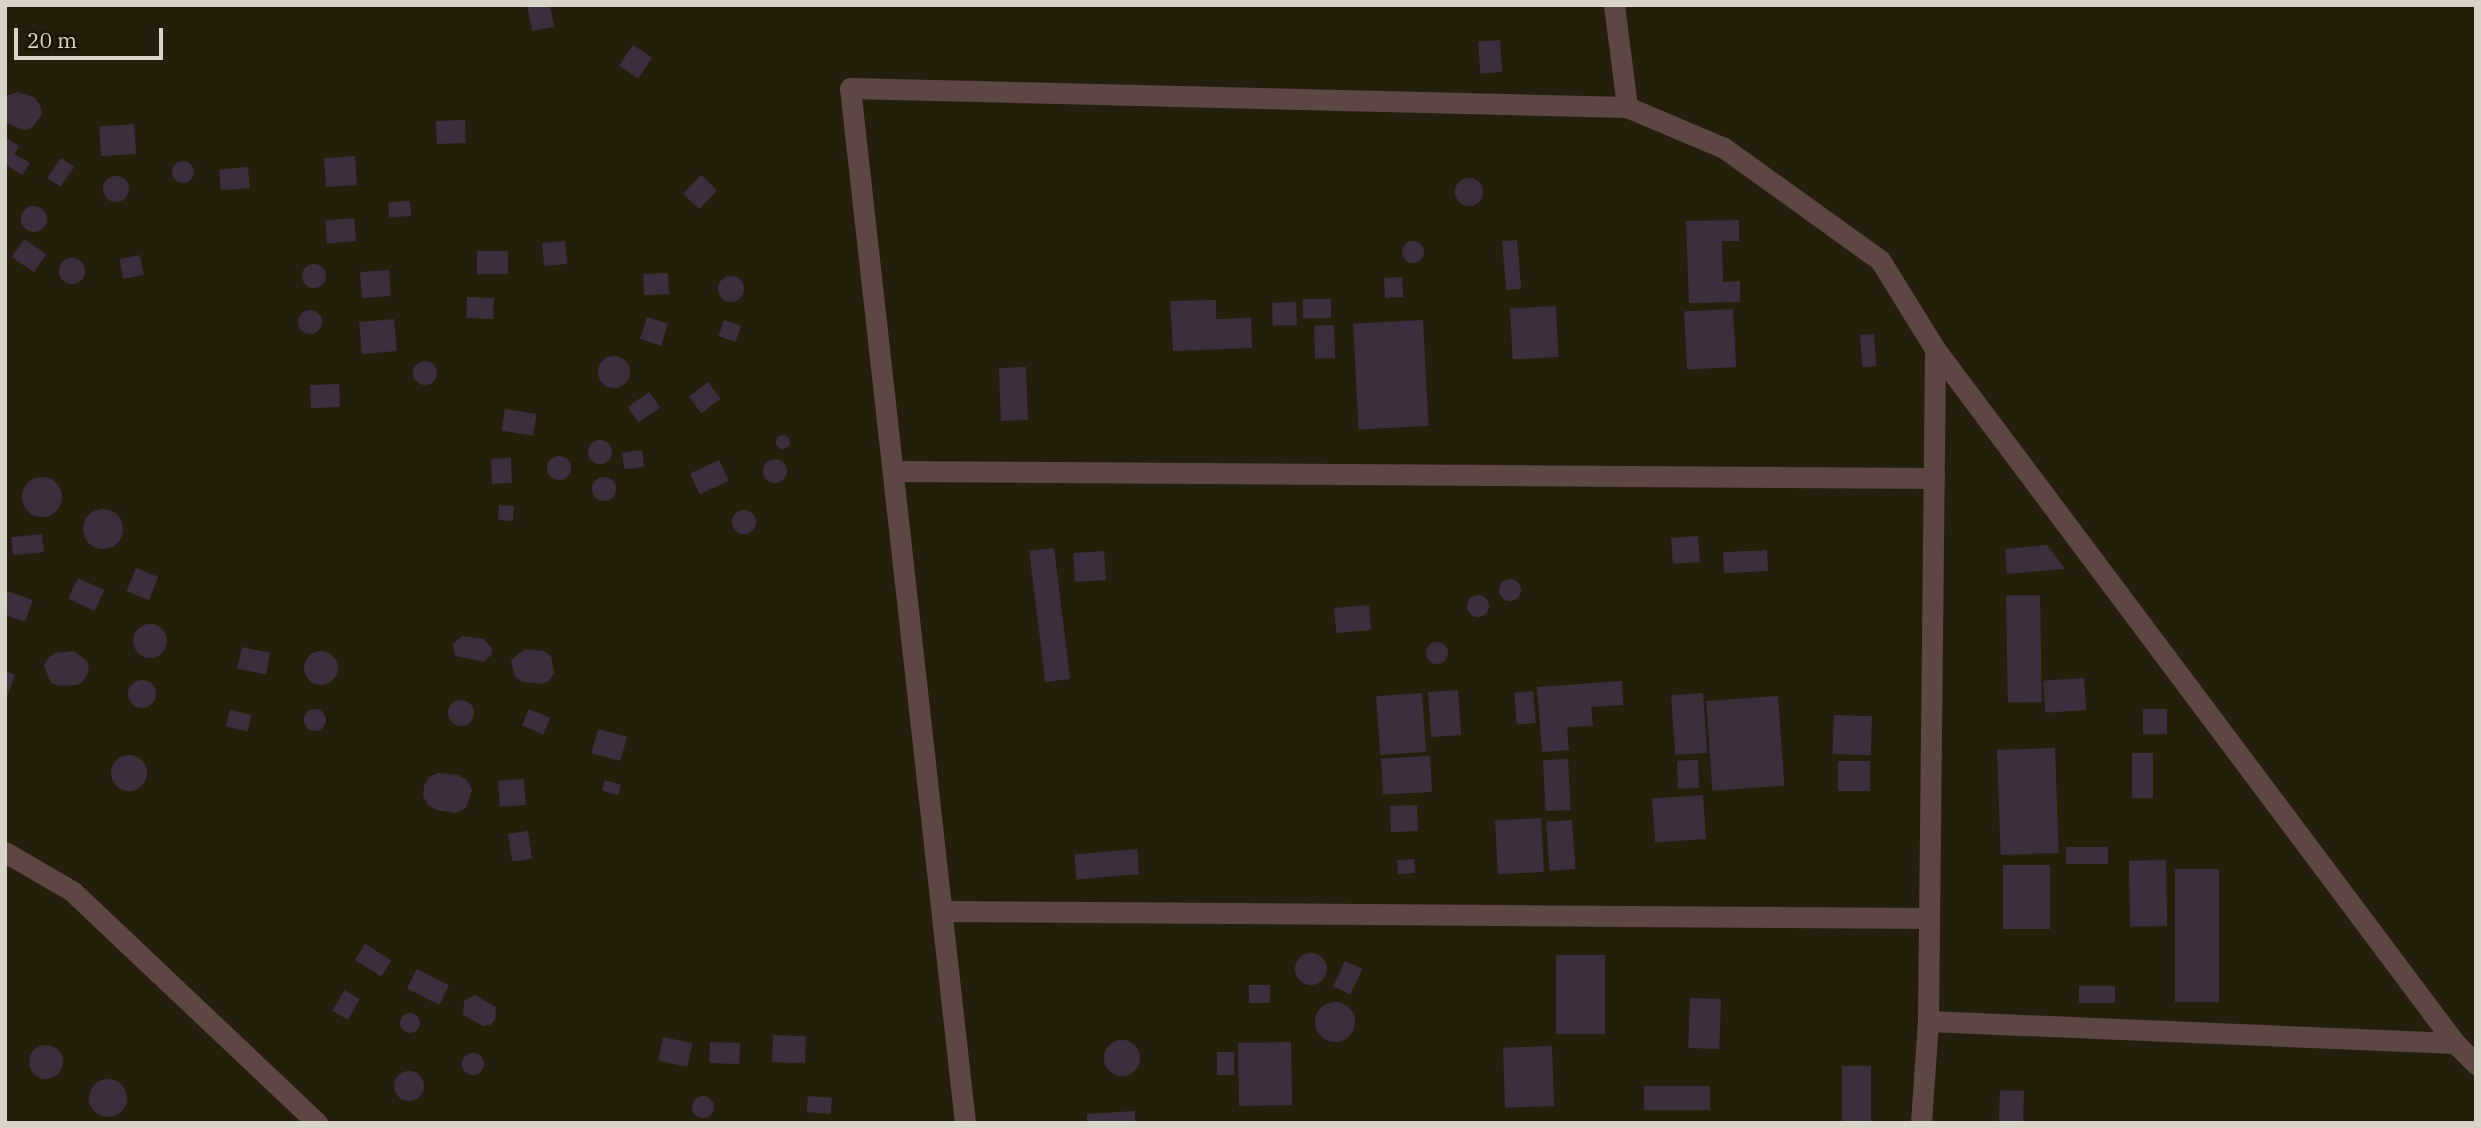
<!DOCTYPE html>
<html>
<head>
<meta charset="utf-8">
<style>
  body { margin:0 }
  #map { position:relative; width:2481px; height:1128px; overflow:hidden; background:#231f0a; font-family:"IBM Plex Serif",serif }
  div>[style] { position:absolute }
  .building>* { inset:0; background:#3d2e3e; transform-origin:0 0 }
  .round { border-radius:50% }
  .street>* { height:21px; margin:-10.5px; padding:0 10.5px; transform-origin:10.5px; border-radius:10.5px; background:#5e4644 }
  span { translate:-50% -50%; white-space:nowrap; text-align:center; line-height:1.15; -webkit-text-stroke:7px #1a1503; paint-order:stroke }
  .frame { position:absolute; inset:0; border:7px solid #d8d5c8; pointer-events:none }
  .scale { position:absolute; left:14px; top:28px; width:149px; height:32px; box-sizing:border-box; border:4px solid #d8d5c8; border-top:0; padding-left:9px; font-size:21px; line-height:24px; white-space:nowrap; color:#d8d5c8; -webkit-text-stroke:5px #1a1503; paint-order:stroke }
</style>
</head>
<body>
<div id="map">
  <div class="building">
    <i style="clip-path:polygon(527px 5px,550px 5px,554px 27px,532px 31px)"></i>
    <i style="left:1500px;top:40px;width:32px;height:22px;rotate:86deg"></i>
    <i style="left:633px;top:45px;width:23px;height:25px;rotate:34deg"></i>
    <i style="clip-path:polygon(18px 92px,35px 98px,40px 105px,42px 114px,32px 128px,23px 130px,5px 122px,5px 96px)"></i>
    <i style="left:465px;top:120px;width:23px;height:29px;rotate:88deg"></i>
    <i style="left:134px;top:124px;width:30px;height:35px;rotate:86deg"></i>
    <i style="clip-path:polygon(5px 137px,19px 146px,14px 154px,30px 163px,22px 175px,5px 164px)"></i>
    <i style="left:355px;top:156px;width:29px;height:31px;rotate:86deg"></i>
    <i style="left:61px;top:158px;width:16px;height:24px;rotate:35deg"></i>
    <i class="round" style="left:172px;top:161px;width:22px;height:22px"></i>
    <i style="left:248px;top:167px;width:21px;height:29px;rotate:85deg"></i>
    <i style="left:701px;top:175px;width:22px;height:26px;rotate:43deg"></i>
    <i class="round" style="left:103px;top:176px;width:26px;height:26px"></i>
    <i class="round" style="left:1455px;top:178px;width:28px;height:28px"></i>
    <i style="left:410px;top:201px;width:15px;height:22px;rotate:86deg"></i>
    <i class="round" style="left:21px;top:206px;width:26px;height:26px"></i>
    <i style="left:354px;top:218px;width:23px;height:29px;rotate:85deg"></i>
    <i style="clip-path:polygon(1739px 220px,1739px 241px,1722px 241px,1723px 282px,1740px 281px,1740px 302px,1689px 303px,1686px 221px)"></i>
    <i style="left:24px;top:239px;width:27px;height:22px;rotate:34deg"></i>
    <i style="left:1517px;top:240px;width:49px;height:15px;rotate:85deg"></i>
    <i class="round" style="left:1402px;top:241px;width:22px;height:22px"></i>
    <i style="left:565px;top:241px;width:23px;height:23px;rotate:85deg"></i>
    <i style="left:508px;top:251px;width:23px;height:31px;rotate:90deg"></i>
    <i style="left:140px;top:255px;width:20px;height:21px;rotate:79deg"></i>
    <i class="round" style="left:59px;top:258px;width:26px;height:26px"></i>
    <i class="round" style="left:302px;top:264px;width:24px;height:24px"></i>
    <i style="left:389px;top:270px;width:26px;height:29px;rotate:86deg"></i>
    <i style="left:668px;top:273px;width:21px;height:25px;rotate:87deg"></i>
    <i class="round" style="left:718px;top:276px;width:26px;height:26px"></i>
    <i style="left:1402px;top:277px;width:20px;height:18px;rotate:87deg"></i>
    <i style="left:467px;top:297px;width:27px;height:21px;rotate:2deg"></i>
    <i style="left:1331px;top:299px;width:19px;height:28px;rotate:90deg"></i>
    <i style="clip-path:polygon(1216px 300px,1216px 319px,1251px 318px,1252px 348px,1173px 351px,1170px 301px)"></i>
    <i style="left:1296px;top:302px;width:23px;height:24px;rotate:88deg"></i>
    <i style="left:1556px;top:306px;width:51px;height:46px;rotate:87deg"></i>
    <i style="left:1733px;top:309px;width:58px;height:49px;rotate:87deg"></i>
    <i class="round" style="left:298px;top:310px;width:24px;height:24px"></i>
    <i style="left:647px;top:317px;width:22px;height:23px;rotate:18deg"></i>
    <i style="left:394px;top:319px;width:32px;height:35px;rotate:85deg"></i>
    <i style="left:724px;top:320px;width:18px;height:17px;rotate:19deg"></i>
    <i style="left:1423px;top:320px;width:106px;height:70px;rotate:87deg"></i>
    <i style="left:1334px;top:325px;width:33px;height:20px;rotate:88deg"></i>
    <i style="left:1874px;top:334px;width:32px;height:14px;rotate:86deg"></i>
    <i class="round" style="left:598px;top:356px;width:32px;height:32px"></i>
    <i class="round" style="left:413px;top:361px;width:24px;height:24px"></i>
    <i style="left:1026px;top:367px;width:53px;height:27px;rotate:88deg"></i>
    <i style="left:708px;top:382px;width:21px;height:24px;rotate:53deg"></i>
    <i style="left:339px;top:384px;width:23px;height:29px;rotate:88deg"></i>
    <i style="left:649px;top:392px;width:19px;height:26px;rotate:55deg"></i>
    <i style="left:505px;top:409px;width:32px;height:22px;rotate:9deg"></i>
    <i class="round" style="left:776px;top:435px;width:14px;height:14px"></i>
    <i class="round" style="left:588px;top:440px;width:24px;height:24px"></i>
    <i style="left:642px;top:450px;width:17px;height:20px;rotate:83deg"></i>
    <i class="round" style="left:547px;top:456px;width:24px;height:24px"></i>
    <i style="left:511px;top:458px;width:25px;height:20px;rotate:88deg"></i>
    <i class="round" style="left:763px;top:459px;width:24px;height:24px"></i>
    <i style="left:719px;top:460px;width:23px;height:32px;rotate:65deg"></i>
    <i class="round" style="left:22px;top:477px;width:40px;height:40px"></i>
    <i class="round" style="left:592px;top:477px;width:24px;height:24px"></i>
    <i style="left:499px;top:505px;width:15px;height:15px;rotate:4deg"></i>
    <i class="round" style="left:83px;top:509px;width:40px;height:40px"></i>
    <i class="round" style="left:732px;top:510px;width:24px;height:24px"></i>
    <i style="left:42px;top:534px;width:18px;height:31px;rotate:84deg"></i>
    <i style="left:1698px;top:536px;width:26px;height:27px;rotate:86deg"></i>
    <i style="clip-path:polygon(2047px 545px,2065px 569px,2007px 574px,2005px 549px)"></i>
    <i style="left:1054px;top:548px;width:132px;height:25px;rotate:83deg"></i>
    <i style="left:1767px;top:550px;width:21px;height:44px;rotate:87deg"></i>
    <i style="left:1104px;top:551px;width:29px;height:31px;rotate:86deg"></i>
    <i style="left:136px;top:568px;width:24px;height:25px;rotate:22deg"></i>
    <i style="left:78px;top:578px;width:29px;height:23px;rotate:25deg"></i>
    <i class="round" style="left:1499px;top:579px;width:22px;height:22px"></i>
    <i style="clip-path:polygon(5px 590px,33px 600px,25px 622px,5px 615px)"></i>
    <i class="round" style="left:1467px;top:595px;width:22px;height:22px"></i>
    <i style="left:2040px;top:595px;width:107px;height:34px;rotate:89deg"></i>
    <i style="left:1369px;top:605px;width:25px;height:35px;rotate:85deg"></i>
    <i class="round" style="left:133px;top:624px;width:34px;height:34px"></i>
    <i style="clip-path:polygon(462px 636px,484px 639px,492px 648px,492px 654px,484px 662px,455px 656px,453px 644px)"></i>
    <i class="round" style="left:1426px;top:642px;width:22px;height:22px"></i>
    <i style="left:242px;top:647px;width:29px;height:22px;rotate:12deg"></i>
    <i style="clip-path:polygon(525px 649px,543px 651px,551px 656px,554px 673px,549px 681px,541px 684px,523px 682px,515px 677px,511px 660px)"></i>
    <i class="round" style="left:304px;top:651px;width:34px;height:34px"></i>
    <i style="clip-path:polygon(74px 651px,87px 661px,89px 670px,85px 679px,78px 685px,60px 686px,51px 683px,44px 666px,48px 658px,55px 653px)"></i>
    <i style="clip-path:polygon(5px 671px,15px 675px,7px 696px,5px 695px)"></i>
    <i style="left:2084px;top:678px;width:32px;height:41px;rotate:86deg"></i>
    <i class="round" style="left:128px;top:680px;width:28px;height:28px"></i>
    <i style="clip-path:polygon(1622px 681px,1623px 705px,1591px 707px,1593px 726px,1567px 727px,1569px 750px,1542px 752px,1537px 687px)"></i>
    <i style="left:1458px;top:690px;width:45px;height:30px;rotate:86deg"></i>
    <i style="left:1533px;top:691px;width:32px;height:19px;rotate:85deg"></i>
    <i style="left:1422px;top:693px;width:59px;height:46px;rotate:86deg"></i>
    <i style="left:1703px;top:693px;width:60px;height:32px;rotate:86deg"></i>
    <i style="left:1778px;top:696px;width:90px;height:72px;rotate:86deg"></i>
    <i class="round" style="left:448px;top:700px;width:26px;height:26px"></i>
    <i style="left:529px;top:709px;width:23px;height:18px;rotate:23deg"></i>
    <i style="left:2167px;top:709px;width:25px;height:24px;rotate:90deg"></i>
    <i class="round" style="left:304px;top:709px;width:22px;height:22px"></i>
    <i style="left:230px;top:710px;width:22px;height:17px;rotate:13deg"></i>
    <i style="left:1834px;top:715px;width:38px;height:39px;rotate:2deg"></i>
    <i style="left:598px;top:729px;width:30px;height:25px;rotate:15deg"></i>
    <i style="left:2055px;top:748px;width:105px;height:58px;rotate:88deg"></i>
    <i style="left:2132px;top:753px;width:21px;height:45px"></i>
    <i class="round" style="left:111px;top:755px;width:36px;height:36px"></i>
    <i style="left:1430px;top:756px;width:36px;height:49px;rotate:87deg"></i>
    <i style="left:1568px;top:759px;width:51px;height:25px;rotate:87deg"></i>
    <i style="left:1698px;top:760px;width:28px;height:21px;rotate:88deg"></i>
    <i style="left:1838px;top:761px;width:32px;height:30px"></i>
    <i style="clip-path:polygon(438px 773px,458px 775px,467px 780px,472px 790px,466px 808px,456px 813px,436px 810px,428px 805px,423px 796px,424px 786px,429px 777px)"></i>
    <i style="left:524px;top:779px;width:26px;height:26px;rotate:86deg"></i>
    <i style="left:605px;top:780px;width:17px;height:11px;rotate:17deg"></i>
    <i style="left:1703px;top:795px;width:44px;height:51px;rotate:86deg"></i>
    <i style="left:1417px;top:805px;width:26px;height:27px;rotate:88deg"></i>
    <i style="left:1541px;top:818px;width:54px;height:46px;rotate:87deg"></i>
    <i style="left:1572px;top:820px;width:49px;height:26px;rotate:86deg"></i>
    <i style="left:528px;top:831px;width:28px;height:20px;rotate:82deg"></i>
    <i style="left:2066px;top:847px;width:42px;height:17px"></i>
    <i style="left:1137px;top:849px;width:25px;height:63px;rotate:85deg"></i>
    <i style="left:1414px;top:859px;width:14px;height:17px;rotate:86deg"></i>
    <i style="left:2166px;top:860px;width:66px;height:37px;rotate:89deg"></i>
    <i style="left:2003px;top:865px;width:47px;height:64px"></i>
    <i style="left:2175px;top:869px;width:44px;height:133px"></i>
    <i style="left:365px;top:944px;width:31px;height:19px;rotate:32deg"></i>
    <i class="round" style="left:1295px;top:953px;width:32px;height:32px"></i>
    <i style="left:1556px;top:955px;width:49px;height:79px"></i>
    <i style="left:1345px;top:961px;width:19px;height:28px;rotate:25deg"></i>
    <i style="left:417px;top:969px;width:36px;height:22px;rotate:27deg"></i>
    <i style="left:1270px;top:985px;width:18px;height:21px;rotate:90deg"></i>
    <i style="left:2079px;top:986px;width:36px;height:17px"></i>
    <i style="left:344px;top:990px;width:18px;height:24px;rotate:29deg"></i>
    <i style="clip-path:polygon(475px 995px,496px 1007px,495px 1020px,490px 1025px,483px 1026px,463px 1015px,464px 1001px)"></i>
    <i style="left:1690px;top:998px;width:31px;height:50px;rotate:2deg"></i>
    <i class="round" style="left:1315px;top:1002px;width:40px;height:40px"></i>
    <i class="round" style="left:400px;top:1013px;width:20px;height:20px"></i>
    <i style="left:773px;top:1035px;width:33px;height:27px;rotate:2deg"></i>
    <i style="left:663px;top:1037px;width:30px;height:24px;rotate:12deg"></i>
    <i class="round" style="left:1104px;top:1040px;width:36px;height:36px"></i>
    <i style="left:710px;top:1042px;width:30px;height:21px;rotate:2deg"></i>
    <i style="left:1291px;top:1042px;width:63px;height:53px;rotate:89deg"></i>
    <i class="round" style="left:29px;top:1045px;width:34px;height:34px"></i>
    <i style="left:1552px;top:1046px;width:60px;height:49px;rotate:88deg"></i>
    <i style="left:1234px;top:1052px;width:23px;height:17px;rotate:90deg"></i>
    <i class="round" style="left:462px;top:1053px;width:22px;height:22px"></i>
    <i style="left:1842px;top:1066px;width:29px;height:57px"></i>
    <i class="round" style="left:394px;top:1071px;width:30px;height:30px"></i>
    <i class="round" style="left:89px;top:1079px;width:38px;height:38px"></i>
    <i style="left:1644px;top:1086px;width:66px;height:24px"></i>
    <i style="left:2024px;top:1091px;width:32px;height:24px;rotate:92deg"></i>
    <i class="round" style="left:692px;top:1096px;width:22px;height:22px"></i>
    <i style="left:808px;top:1096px;width:24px;height:16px;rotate:5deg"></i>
    <i style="clip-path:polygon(1135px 1111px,1135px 1123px,1087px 1123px,1087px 1114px)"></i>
  </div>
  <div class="street">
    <i style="left:1614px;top:5px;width:103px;rotate:82.7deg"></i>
    <i style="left:1627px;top:107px;width:105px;rotate:22.9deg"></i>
    <i style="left:1724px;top:148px;width:192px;rotate:35.7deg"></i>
    <i style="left:1880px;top:260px;width:105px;rotate:58.3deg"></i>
    <i style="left:1935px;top:349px;width:867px;rotate:53.16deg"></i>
    <i style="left:2455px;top:1043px;width:30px;rotate:45deg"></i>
    <i style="left:893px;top:471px;width:1041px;rotate:0.39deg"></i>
    <i style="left:5px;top:852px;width:78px;rotate:30.2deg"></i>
    <i style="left:72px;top:891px;width:337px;rotate:43.4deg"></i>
    <i style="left:942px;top:911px;width:987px;rotate:0.41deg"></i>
    <i style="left:1928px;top:1021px;width:527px;rotate:2.39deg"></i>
    <i style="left:965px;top:1123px;width:1041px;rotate:-96.34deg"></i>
    <i style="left:850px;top:88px;width:777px;rotate:1.4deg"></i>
    <i style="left:1921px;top:1123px;width:102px;rotate:-86.1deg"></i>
    <i style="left:1928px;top:1021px;width:672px;rotate:-89.4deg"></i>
  </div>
  <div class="frame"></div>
  <div class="scale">20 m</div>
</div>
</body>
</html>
